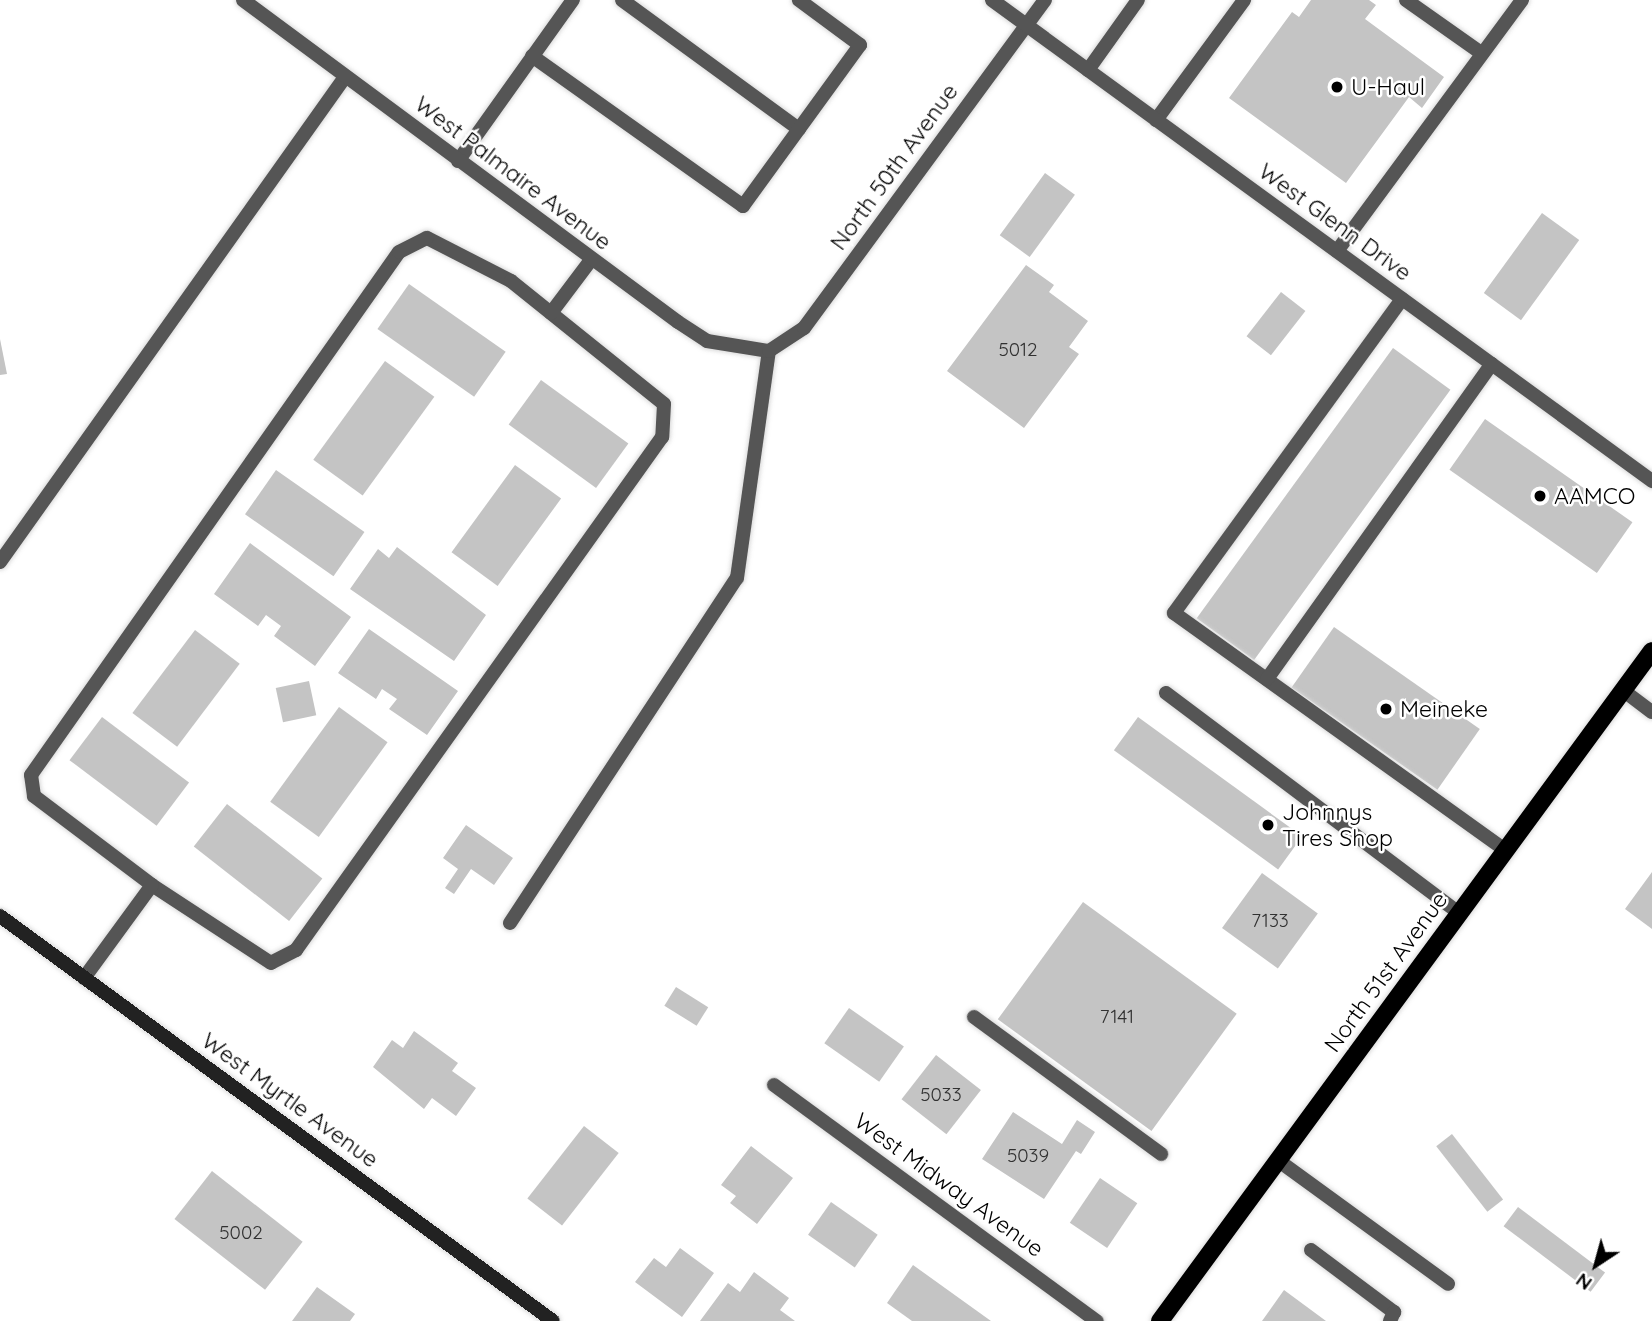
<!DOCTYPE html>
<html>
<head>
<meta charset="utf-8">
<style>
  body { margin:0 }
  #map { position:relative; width:1652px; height:1321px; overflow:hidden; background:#fff; font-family:Quicksand,sans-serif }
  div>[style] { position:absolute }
  .building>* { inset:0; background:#c4c4c4; transform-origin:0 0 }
  .roads { filter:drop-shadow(0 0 2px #dbdbdb) drop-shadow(0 0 2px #dbdbdb) }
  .lane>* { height:14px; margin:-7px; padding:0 7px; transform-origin:7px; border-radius:7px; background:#555 }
  .street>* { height:14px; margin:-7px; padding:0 7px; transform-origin:7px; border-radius:7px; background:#555 }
  .secondary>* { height:14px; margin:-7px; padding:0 7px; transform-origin:7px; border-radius:7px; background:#222 }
  .primary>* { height:18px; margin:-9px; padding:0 9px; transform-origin:9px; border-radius:9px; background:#000 }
  .dots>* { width:19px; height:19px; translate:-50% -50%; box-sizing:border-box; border:4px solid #fff; border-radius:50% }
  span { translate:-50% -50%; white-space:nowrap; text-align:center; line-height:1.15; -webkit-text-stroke:5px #fff; paint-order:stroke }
  .number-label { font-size:19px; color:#313131 }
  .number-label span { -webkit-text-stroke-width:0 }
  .poi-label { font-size:23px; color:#000 }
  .left { translate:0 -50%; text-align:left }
  .street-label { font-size:23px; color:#000 }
  .north { position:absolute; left:1561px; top:1230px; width:70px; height:70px; -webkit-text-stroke:5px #fff; paint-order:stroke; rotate:216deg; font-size:19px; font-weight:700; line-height:28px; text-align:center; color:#000 }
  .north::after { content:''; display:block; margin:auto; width:24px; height:32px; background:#000; clip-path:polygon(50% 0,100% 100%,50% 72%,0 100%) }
</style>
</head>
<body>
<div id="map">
  <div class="building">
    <i style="clip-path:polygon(1311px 0,1369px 0,1376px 5px,1365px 19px,1444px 77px,1422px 108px,1409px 97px,1346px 183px,1229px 98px,1292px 12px,1299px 17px)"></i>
    <i style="left:1045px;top:173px;width:37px;height:77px;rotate:36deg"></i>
    <i style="left:1542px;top:213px;width:46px;height:99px;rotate:36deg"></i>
    <i style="clip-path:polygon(1026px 265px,1054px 285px,1049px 292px,1088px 321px,1069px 347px,1079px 354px,1024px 428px,947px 371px)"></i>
    <i style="left:409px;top:284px;width:118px;height:55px;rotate:35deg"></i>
    <i style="left:1281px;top:292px;width:31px;height:56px;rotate:38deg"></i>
    <i style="clip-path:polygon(0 339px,7px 374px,0 375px)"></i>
    <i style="left:1393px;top:348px;width:71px;height:334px;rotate:36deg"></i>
    <i style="left:385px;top:361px;width:61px;height:122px;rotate:36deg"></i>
    <i style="left:541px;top:380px;width:108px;height:55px;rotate:36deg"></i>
    <i style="left:1485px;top:419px;width:180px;height:62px;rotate:35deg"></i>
    <i style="left:515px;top:465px;width:57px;height:108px;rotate:36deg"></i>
    <i style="left:276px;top:470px;width:108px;height:54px;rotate:35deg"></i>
    <i style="clip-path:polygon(250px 543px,351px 617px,315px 666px,274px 636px,281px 626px,266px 615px,258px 626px,214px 594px)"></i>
    <i style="clip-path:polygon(397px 547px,486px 615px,454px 661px,350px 589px,378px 549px,389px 558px)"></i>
    <i style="left:1334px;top:627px;width:178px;height:74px;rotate:35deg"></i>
    <i style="clip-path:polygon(369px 629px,458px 691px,427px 735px,389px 709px,397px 699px,382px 689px,376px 699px,338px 673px)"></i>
    <i style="left:195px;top:630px;width:56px;height:104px;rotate:37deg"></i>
    <i style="left:309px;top:681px;width:35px;height:34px;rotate:78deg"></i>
    <i style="left:339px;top:707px;width:60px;height:117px;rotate:36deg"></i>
    <i style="left:102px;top:717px;width:109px;height:54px;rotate:37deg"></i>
    <i style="left:1138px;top:717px;width:203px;height:41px;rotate:36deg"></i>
    <i style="left:227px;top:804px;width:121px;height:54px;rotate:38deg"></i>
    <i style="clip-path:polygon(466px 825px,513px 858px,494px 885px,471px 869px,454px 894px,445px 888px,458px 869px,443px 858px)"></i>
    <i style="clip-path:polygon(1652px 872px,1652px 929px,1625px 909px)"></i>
    <i style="left:1262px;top:873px;width:69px;height:68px;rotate:36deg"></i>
    <i style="left:1083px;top:902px;width:190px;height:145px;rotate:36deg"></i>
    <i style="left:676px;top:987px;width:38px;height:22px;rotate:32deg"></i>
    <i style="left:849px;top:1008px;width:67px;height:43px;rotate:35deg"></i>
    <i style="clip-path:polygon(414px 1031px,458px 1063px,452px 1071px,476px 1088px,456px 1116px,432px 1098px,424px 1109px,373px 1067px,392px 1040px,403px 1048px)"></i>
    <i style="left:936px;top:1055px;width:57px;height:56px;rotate:38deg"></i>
    <i style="clip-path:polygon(1013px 1112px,1062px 1144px,1077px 1120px,1095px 1132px,1081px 1154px,1076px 1151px,1044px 1199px,982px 1159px)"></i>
    <i style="left:584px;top:1126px;width:44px;height:92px;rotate:38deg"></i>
    <i style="left:1452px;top:1134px;width:83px;height:20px;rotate:52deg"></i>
    <i style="clip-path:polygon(751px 1146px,793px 1178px,757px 1224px,730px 1203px,736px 1196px,721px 1185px)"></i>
    <i style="left:212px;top:1171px;width:115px;height:61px;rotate:38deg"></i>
    <i style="left:1100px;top:1178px;width:45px;height:54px;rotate:34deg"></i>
    <i style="left:831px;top:1202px;width:57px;height:40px;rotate:35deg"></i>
    <i style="left:1518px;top:1207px;width:109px;height:24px;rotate:37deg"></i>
    <i style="clip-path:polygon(680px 1248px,714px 1273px,682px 1317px,635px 1282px,654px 1258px,666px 1267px)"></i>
    <i style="clip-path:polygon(913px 1265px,991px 1321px,912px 1321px,887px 1303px)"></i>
    <i style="clip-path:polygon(754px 1272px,789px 1298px,780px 1310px,795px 1321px,700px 1321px,728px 1283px,740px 1292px)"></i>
    <i style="clip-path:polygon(317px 1287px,355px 1314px,350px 1321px,292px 1321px)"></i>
    <i style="clip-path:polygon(1284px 1290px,1326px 1321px,1262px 1321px)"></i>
  </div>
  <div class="roads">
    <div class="lane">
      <i style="left:622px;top:0;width:219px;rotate:36.1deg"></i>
      <i style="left:1406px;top:0;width:92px;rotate:35.2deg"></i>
      <i style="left:532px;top:56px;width:259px;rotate:35.4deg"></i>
      <i style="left:743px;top:206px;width:199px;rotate:-54deg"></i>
      <i style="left:860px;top:45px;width:76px;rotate:-143.6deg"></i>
      <i style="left:1088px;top:70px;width:86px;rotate:-54.5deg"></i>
      <i style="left:1156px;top:120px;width:149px;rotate:-53.7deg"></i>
      <i style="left:458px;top:161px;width:198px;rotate:-54.5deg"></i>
      <i style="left:427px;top:238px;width:94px;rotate:27.1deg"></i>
      <i style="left:511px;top:281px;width:196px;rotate:38.8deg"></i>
      <i style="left:664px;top:404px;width:33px;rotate:93deg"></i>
      <i style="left:662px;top:437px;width:630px;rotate:125.51deg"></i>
      <i style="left:296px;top:950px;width:28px;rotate:153deg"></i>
      <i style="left:271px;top:963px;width:142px;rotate:-146.8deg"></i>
      <i style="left:152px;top:885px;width:148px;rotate:-143deg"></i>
      <i style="left:34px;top:796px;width:21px;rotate:-98deg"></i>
      <i style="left:31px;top:775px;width:639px;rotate:-54.87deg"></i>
      <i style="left:399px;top:252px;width:31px;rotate:-27deg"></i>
      <i style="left:1337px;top:251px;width:312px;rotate:-53.6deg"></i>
      <i style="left:1402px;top:299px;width:388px;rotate:126deg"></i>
      <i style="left:1174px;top:613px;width:407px;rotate:35.6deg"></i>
      <i style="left:551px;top:313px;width:66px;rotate:-53deg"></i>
      <i style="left:0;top:562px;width:595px;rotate:-54.57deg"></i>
      <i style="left:1267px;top:679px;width:387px;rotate:-54.5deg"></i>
      <i style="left:1166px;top:693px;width:366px;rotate:36.9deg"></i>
      <i style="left:510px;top:923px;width:413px;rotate:-56.7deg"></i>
      <i style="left:737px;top:578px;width:229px;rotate:-82deg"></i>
      <i style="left:84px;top:978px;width:115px;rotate:-53.8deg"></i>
      <i style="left:974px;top:1017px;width:232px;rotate:36.2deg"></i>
      <i style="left:1279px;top:1161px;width:209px;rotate:36deg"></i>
      <i style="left:1311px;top:1250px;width:104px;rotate:36.8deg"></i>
      <i style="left:1394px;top:1312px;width:10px;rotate:114deg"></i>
    </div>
    <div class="street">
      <i style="left:243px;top:0;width:541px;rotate:36.51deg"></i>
      <i style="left:678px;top:322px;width:35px;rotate:33deg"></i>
      <i style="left:707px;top:341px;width:63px;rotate:9.2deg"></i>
      <i style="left:769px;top:351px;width:42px;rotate:-33.3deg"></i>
      <i style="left:804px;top:328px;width:407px;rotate:-53.7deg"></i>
      <i style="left:992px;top:0;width:817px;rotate:36.08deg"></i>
      <i style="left:1624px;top:691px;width:35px;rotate:37deg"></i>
      <i style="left:774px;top:1085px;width:400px;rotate:36.2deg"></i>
    </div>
    <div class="secondary">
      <i style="left:0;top:916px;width:685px;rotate:36.22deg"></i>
    </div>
    <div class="primary">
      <i style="left:1160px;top:1321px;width:831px;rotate:-53.71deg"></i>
    </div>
  </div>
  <div class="dots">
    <i style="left:1337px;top:87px;background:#000"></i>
    <i style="left:1540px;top:496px;background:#000"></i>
    <i style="left:1386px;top:709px;background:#000"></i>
    <i style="left:1268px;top:825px;background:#000"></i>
  </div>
  <div class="number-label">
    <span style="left:1018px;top:350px">5012</span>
    <span style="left:1270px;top:921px">7133</span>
    <span style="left:1117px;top:1017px">7141</span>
    <span style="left:941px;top:1095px">5033</span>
    <span style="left:1028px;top:1156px">5039</span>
    <span style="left:241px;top:1233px">5002</span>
  </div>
  <div class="poi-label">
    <span class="left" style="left:1351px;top:87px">U-Haul</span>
    <span class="left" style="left:1554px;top:496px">AAMCO</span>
    <span class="left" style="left:1400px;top:709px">Meineke</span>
    <span class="left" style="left:1282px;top:825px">Johnnys<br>Tires Shop</span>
  </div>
  <div class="street-label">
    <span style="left:894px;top:167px;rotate:-54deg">North 50th Avenue</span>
    <span style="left:513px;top:173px;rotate:37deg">West Palmaire Avenue</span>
    <span style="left:1335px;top:222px;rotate:36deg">West Glenn Drive</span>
    <span style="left:1386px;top:972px;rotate:-54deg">North 51st Avenue</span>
    <span style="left:290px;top:1100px;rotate:36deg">West Myrtle Avenue</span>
    <span style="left:949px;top:1185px;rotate:36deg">West Midway Avenue</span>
  </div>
  <div class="north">N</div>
</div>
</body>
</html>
